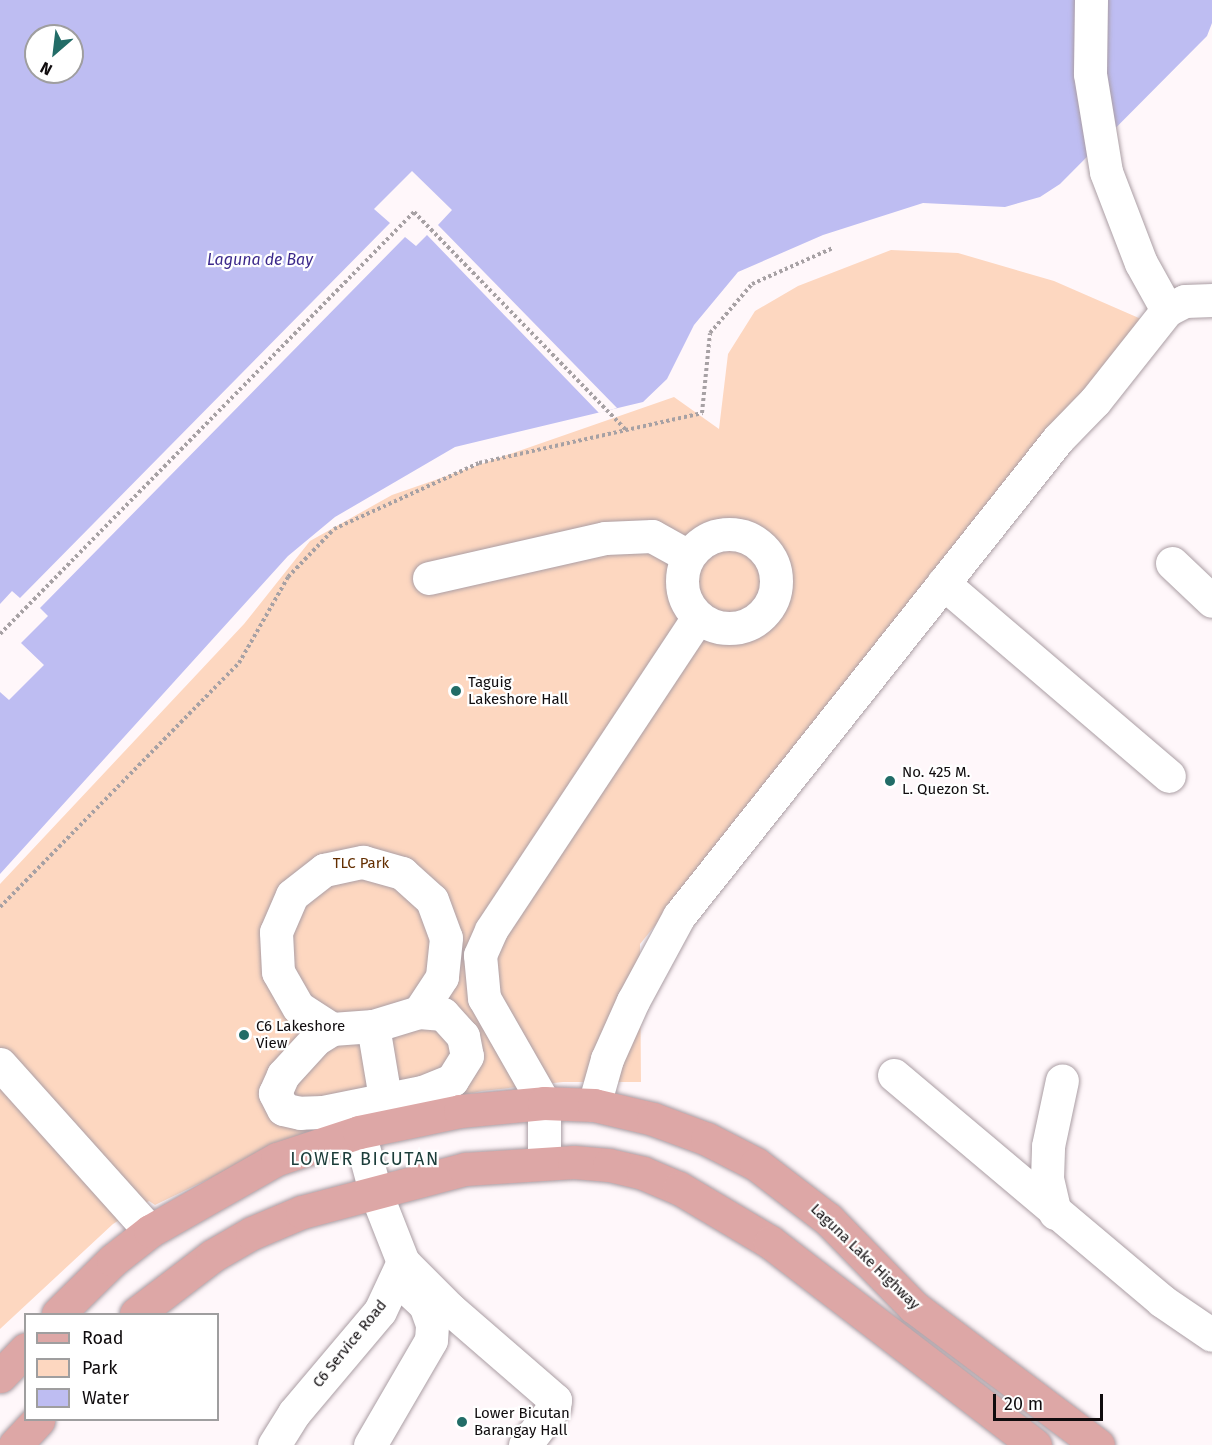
<!DOCTYPE html>
<html>
<head>
<meta charset="utf-8">
<style>
  body { margin:0 }
  #map { position:relative; width:1212px; height:1445px; overflow:hidden; background:#fff7fa; font-family:"Fira Sans",sans-serif }
  div>[style] { position:absolute }
  .green>* { inset:0; background:#fdd7c0 }
  .water>* { inset:0; background:#bebdf2 }
  .pier>* { inset:0; background:#fff7fa }
  .path>* { height:4px; margin-top:-2px; transform-origin:0; background:repeating-linear-gradient(90deg,#a7a1a4 0 3px,transparent 0 6px) }
  .roads { filter:drop-shadow(0 0 2px #ab9ea4) drop-shadow(0 0 2px #ab9ea4) }
  .minor>* { height:33px; margin:-16.5px; padding:0 16.5px; transform-origin:16.5px; border-radius:16.5px; background:#fff }
  .minor>.ring { margin:-16.5px; padding:0; box-sizing:content-box; background:none; border:33px solid #fff; border-radius:50% }
  .major>* { height:33px; margin:-16.5px; padding:0 16.5px; transform-origin:16.5px; border-radius:16.5px; background:#dda7a6 }
  .dots>* { width:16px; height:16px; translate:-50% -50%; box-sizing:border-box; border:3px solid #fff; border-radius:50% }
  span { translate:-50% -50%; white-space:nowrap; text-align:center; line-height:1.15; -webkit-text-stroke:4.5px #fff; paint-order:stroke }
  .poi-label { font-size:15px; color:#100c0e }
  .left { translate:0 -50%; text-align:left }
  .park-label { font-size:15px; color:#632e00 }
  .street-label { font-size:15px; color:#100c0e }
  .water-label { font-size:16px; color:#3c298b; font-style:italic }
  .quarter-label { font-size:18px; color:#1b3d3a; letter-spacing:1.5px }
  .legend { position:absolute; left:24px; top:1313px; width:195px; height:108px; box-sizing:border-box; background:#fff; border:2px solid #9f9e9f; margin:0; padding:8px 10px; list-style:none; font-size:18px; color:#100c0e }
  .legend li { display:flex; align-items:center; gap:12px; height:30px }
  .legend b { width:30px; border:2px solid #9f9e9f }
  .north { position:absolute; left:24px; top:24px; width:60px; height:60px; box-sizing:border-box; background:#fff; border:2px solid #9f9e9f; border-radius:50%; rotate:208deg; font-size:16px; font-weight:700; line-height:24px; text-align:center; color:#100c0e }
  .north::after { content:''; display:block; margin:auto; width:21px; height:27px; background:#226c67; clip-path:polygon(50% 0,100% 100%,50% 72%,0 100%) }
  .scale { position:absolute; left:993px; top:1394px; width:110px; height:27px; box-sizing:border-box; border:3px solid #100c0e; border-top:0; padding-left:8px; font-size:18px; line-height:21px; white-space:nowrap; color:#100c0e; -webkit-text-stroke:4px #fff; paint-order:stroke }
</style>
</head>
<body>
<div id="map">
  <div class="green">
    <i style="clip-path:polygon(891px 250px,958px 253px,1054px 281px,1148px 322px,640px 944px,641px 1082px,563px 1082px,482px 1091px,319px 1126px,155px 1205px,149px 1201px,113px 1224px,0 1329px,0 884px,244px 624px,310px 541px,392px 495px,674px 397px,719px 429px,728px 354px,755px 311px,798px 286px)"></i>
  </div>
  <div class="water">
    <i style="clip-path:polygon(evenodd,0 0,1212px 0,1212px 23px,1207px 36px,1060px 184px,1040px 197px,1005px 207px,923px 203px,823px 235px,738px 272px,694px 325px,667px 379px,643px 402px,455px 447px,335px 517px,288px 556px,0 874px,0 0,36px 36px,72px 36px,72px 72px,36px 72px,36px 36px)"></i>
  </div>
  <div class="pier">
    <i style="clip-path:polygon(412px 171px,452px 210px,438px 225px,617px 408px,599px 413px,427px 235px,416px 246px,405px 237px,40px 608px,48px 616px,21px 643px,44px 665px,9px 700px,0 692px,0 604px,12px 591px,20px 598px,390px 223px,374px 209px)"></i>
  </div>
  <div class="path">
    <i style="left:0;top:634px;width:591px;rotate:-45.55deg"></i>
    <i style="left:414px;top:212px;width:304px;rotate:45.8deg"></i>
    <i style="left:0;top:907px;width:342px;rotate:-45.6deg"></i>
    <i style="left:239px;top:663px;width:99px;rotate:-60.3deg"></i>
    <i style="left:288px;top:577px;width:66px;rotate:-46.2deg"></i>
    <i style="left:334px;top:529px;width:159px;rotate:-24.5deg"></i>
    <i style="left:479px;top:463px;width:229px;rotate:-12.6deg"></i>
    <i style="left:702px;top:413px;width:80px;rotate:-84.3deg"></i>
    <i style="left:710px;top:333px;width:65px;rotate:-49.4deg"></i>
    <i style="left:752px;top:284px;width:89px;rotate:-24deg"></i>
  </div>
  <div class="roads">
    <div class="minor">
      <i style="left:1091px;top:0;width:74px;rotate:90.8deg"></i>
      <i style="left:1090px;top:74px;width:99px;rotate:80.7deg"></i>
      <i style="left:1106px;top:172px;width:97px;rotate:69deg"></i>
      <i style="left:1141px;top:263px;width:54px;rotate:61deg"></i>
      <i class="ring" style="left:682px;top:534px;width:61px;height:61px"></i>
      <i style="left:1172px;top:563px;width:55px;rotate:43.5deg"></i>
      <i style="left:429px;top:578px;width:180px;rotate:-12.8deg"></i>
      <i style="left:605px;top:538px;width:47px;rotate:-2.4deg"></i>
      <i style="left:652px;top:536px;width:41px;rotate:29.1deg"></i>
      <i style="left:943px;top:583px;width:297px;rotate:40.5deg"></i>
      <i style="left:419px;top:1012px;width:24px;rotate:5deg"></i>
      <i style="left:443px;top:1014px;width:30px;rotate:48deg"></i>
      <i style="left:463px;top:1036px;width:20px;rotate:79deg"></i>
      <i style="left:467px;top:1056px;width:28px;rotate:122deg"></i>
      <i style="left:452px;top:1080px;width:32px;rotate:158deg"></i>
      <i style="left:422px;top:1092px;width:101px;rotate:168.6deg"></i>
      <i style="left:323px;top:1112px;width:23px;rotate:178deg"></i>
      <i style="left:300px;top:1113px;width:17px;rotate:-167deg"></i>
      <i style="left:283px;top:1109px;width:18px;rotate:-117deg"></i>
      <i style="left:275px;top:1093px;width:20px;rotate:-66deg"></i>
      <i style="left:283px;top:1075px;width:49px;rotate:-47.5deg"></i>
      <i style="left:316px;top:1039px;width:19px;rotate:-32deg"></i>
      <i style="left:332px;top:1029px;width:41px;rotate:-4.2deg"></i>
      <i style="left:373px;top:1026px;width:48px;rotate:-16.9deg"></i>
      <i style="left:373px;top:1026px;width:73px;rotate:80.5deg"></i>
      <i style="left:332px;top:1029px;width:40px;rotate:-147.1deg"></i>
      <i style="left:298px;top:1007px;width:40px;rotate:-119.7deg"></i>
      <i style="left:278px;top:972px;width:40px;rotate:-92.9deg"></i>
      <i style="left:276px;top:932px;width:40px;rotate:-66.6deg"></i>
      <i style="left:292px;top:895px;width:41px;rotate:-38deg"></i>
      <i style="left:324px;top:870px;width:40px;rotate:-12deg"></i>
      <i style="left:363px;top:862px;width:41px;rotate:15.8deg"></i>
      <i style="left:402px;top:873px;width:40px;rotate:42deg"></i>
      <i style="left:432px;top:900px;width:40px;rotate:69.8deg"></i>
      <i style="left:446px;top:938px;width:39px;rotate:96deg"></i>
      <i style="left:442px;top:977px;width:42px;rotate:123.3deg"></i>
      <i style="left:0;top:1064px;width:224px;rotate:48.1deg"></i>
      <i style="left:894px;top:1075px;width:351px;rotate:40.1deg"></i>
      <i style="left:1162px;top:1301px;width:60px;rotate:34.2deg"></i>
      <i style="left:594px;top:1105px;width:48px;rotate:-74.2deg"></i>
      <i style="left:607px;top:1059px;width:64px;rotate:-65.9deg"></i>
      <i style="left:633px;top:1001px;width:97px;rotate:-61.6deg"></i>
      <i style="left:679px;top:916px;width:609px;rotate:-51.53deg"></i>
      <i style="left:1058px;top:439px;width:53px;rotate:-45.8deg"></i>
      <i style="left:1095px;top:401px;width:116px;rotate:-51.6deg"></i>
      <i style="left:1167px;top:310px;width:20px;rotate:-27deg"></i>
      <i style="left:1185px;top:301px;width:27px;rotate:-2deg"></i>
      <i style="left:544px;top:1163px;width:60px;rotate:-90deg"></i>
      <i style="left:544px;top:1103px;width:121px;rotate:-119.7deg"></i>
      <i style="left:484px;top:998px;width:43px;rotate:-95.3deg"></i>
      <i style="left:480px;top:955px;width:27px;rotate:-66deg"></i>
      <i style="left:491px;top:930px;width:375px;rotate:-56.5deg"></i>
      <i style="left:1055px;top:1213px;width:36px;rotate:-103deg"></i>
      <i style="left:1047px;top:1178px;width:32px;rotate:-88deg"></i>
      <i style="left:1048px;top:1146px;width:67px;rotate:-78deg"></i>
      <i style="left:403px;top:1262px;width:66px;rotate:45deg"></i>
      <i style="left:450px;top:1309px;width:139px;rotate:40.9deg"></i>
      <i style="left:555px;top:1400px;width:7px;rotate:98deg"></i>
      <i style="left:554px;top:1407px;width:48px;rotate:127.3deg"></i>
      <i style="left:274px;top:1445px;width:38px;rotate:-58deg"></i>
      <i style="left:294px;top:1413px;width:133px;rotate:-49.9deg"></i>
      <i style="left:380px;top:1311px;width:54px;rotate:-64.9deg"></i>
      <i style="left:403px;top:1262px;width:76px;rotate:-111.5deg"></i>
      <i style="left:375px;top:1191px;width:61px;rotate:-105.2deg"></i>
      <i style="left:370px;top:1445px;width:121px;rotate:-59.8deg"></i>
      <i style="left:431px;top:1340px;width:16px;rotate:-86deg"></i>
      <i style="left:432px;top:1324px;width:20px;rotate:-110deg"></i>
      <i style="left:425px;top:1305px;width:26px;rotate:-137deg"></i>
    </div>
    <div class="major">
      <i style="left:58px;top:1314px;width:77px;rotate:-44.5deg"></i>
      <i style="left:113px;top:1260px;width:47px;rotate:-38.1deg"></i>
      <i style="left:150px;top:1231px;width:146px;rotate:-29.6deg"></i>
      <i style="left:277px;top:1159px;width:86px;rotate:-18.2deg"></i>
      <i style="left:359px;top:1132px;width:103px;rotate:-11.7deg"></i>
      <i style="left:460px;top:1111px;width:84px;rotate:-5.4deg"></i>
      <i style="left:544px;top:1103px;width:50px;rotate:2.3deg"></i>
      <i style="left:594px;top:1105px;width:61px;rotate:13.3deg"></i>
      <i style="left:653px;top:1119px;width:58px;rotate:20.3deg"></i>
      <i style="left:707px;top:1139px;width:55px;rotate:27deg"></i>
      <i style="left:756px;top:1164px;width:91px;rotate:37.4deg"></i>
      <i style="left:828px;top:1219px;width:123px;rotate:45.7deg"></i>
      <i style="left:914px;top:1307px;width:230px;rotate:36.9deg"></i>
      <i style="left:136px;top:1314px;width:96px;rotate:-37.3deg"></i>
      <i style="left:212px;top:1256px;width:46px;rotate:-29.9deg"></i>
      <i style="left:252px;top:1233px;width:54px;rotate:-22.8deg"></i>
      <i style="left:302px;top:1212px;width:169px;rotate:-14.8deg"></i>
      <i style="left:465px;top:1169px;width:109px;rotate:-3.7deg"></i>
      <i style="left:574px;top:1162px;width:35px;rotate:5deg"></i>
      <i style="left:609px;top:1165px;width:35px;rotate:13deg"></i>
      <i style="left:643px;top:1173px;width:39px;rotate:23deg"></i>
      <i style="left:679px;top:1188px;width:106px;rotate:30.7deg"></i>
      <i style="left:770px;top:1242px;width:334px;rotate:37.5deg"></i>
      <i style="left:0;top:1376px;width:37px;rotate:-46deg"></i>
      <i style="left:15px;top:1445px;width:34px;rotate:-47deg"></i>
    </div>
  </div>
  <div class="dots">
    <i style="left:456px;top:691px;background:#226c67"></i>
    <i style="left:890px;top:781px;background:#226c67"></i>
    <i style="left:244px;top:1035px;background:#226c67"></i>
    <i style="left:462px;top:1422px;background:#226c67"></i>
  </div>
  <div class="poi-label">
    <span class="left" style="left:468px;top:691px">Taguig<br>Lakeshore Hall</span>
    <span class="left" style="left:902px;top:781px">No. 425 M.<br>L. Quezon St.</span>
    <span class="left" style="left:256px;top:1035px">C6 Lakeshore<br>View</span>
    <span class="left" style="left:474px;top:1422px">Lower Bicutan<br>Barangay Hall</span>
  </div>
  <div class="park-label">
    <span style="left:361px;top:864px">TLC Park</span>
  </div>
  <div class="street-label">
    <span style="left:865px;top:1257px;rotate:44deg">Laguna Lake Highway</span>
    <span style="left:350px;top:1344px;rotate:-51deg">C6 Service Road</span>
  </div>
  <div class="water-label">
    <span style="left:260px;top:260px">Laguna de Bay</span>
  </div>
  <div class="quarter-label">
    <span style="left:365px;top:1159px">LOWER BICUTAN</span>
  </div>
  <ul class="legend">
  <li><b style="height:8px;background:#dda7a6"></b>Road</li>
  <li><b style="height:16px;background:#fdd7c0"></b>Park</li>
  <li><b style="height:16px;background:#bebdf2"></b>Water</li>
  </ul>
  <div class="north">N</div>
  <div class="scale">20 m</div>
</div>
</body>
</html>
